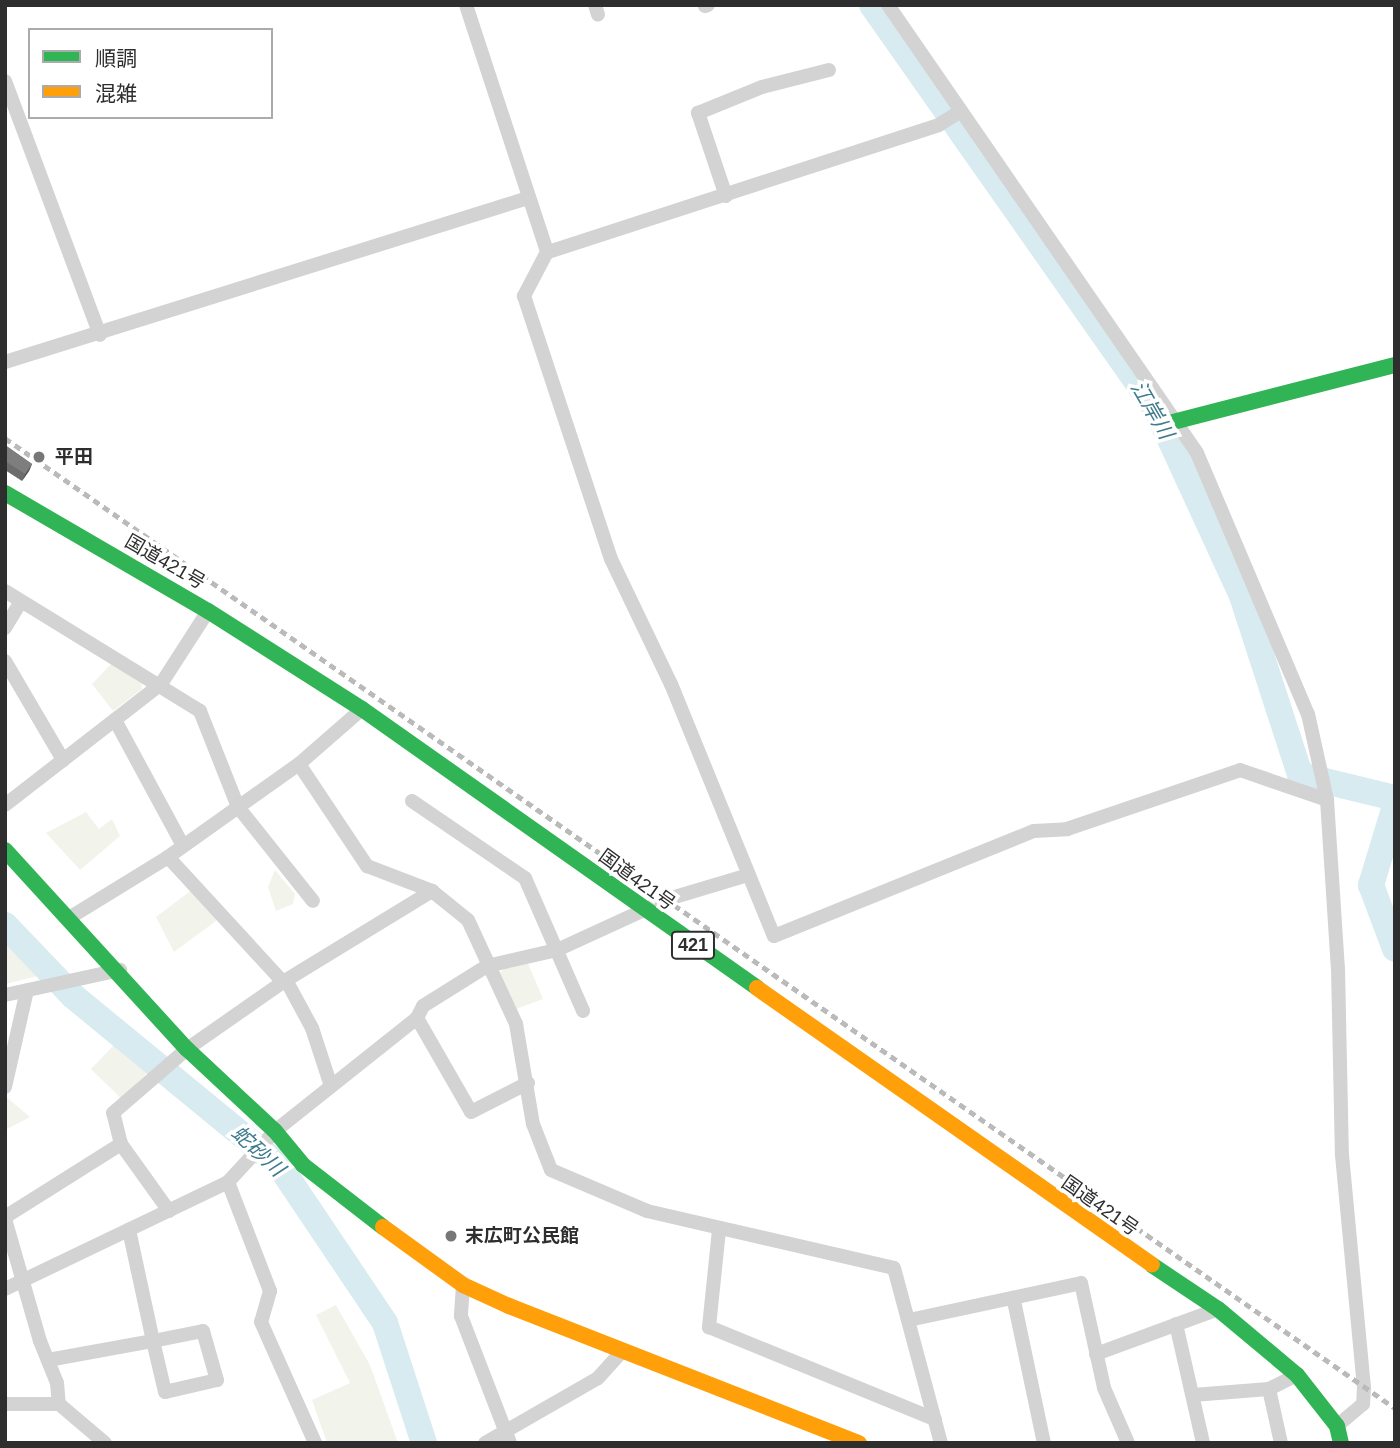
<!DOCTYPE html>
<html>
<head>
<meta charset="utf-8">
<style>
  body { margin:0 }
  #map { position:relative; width:1400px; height:1448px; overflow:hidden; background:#fff; font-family:Helvetica,"Noto Sans JP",sans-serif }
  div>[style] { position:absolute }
  .green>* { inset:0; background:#f2f4ec; transform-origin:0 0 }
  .river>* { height:26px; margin:-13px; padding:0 13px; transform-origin:13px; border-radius:13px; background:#d8ebf1 }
  .street>* { height:14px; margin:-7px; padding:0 7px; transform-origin:7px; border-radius:7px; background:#d3d3d3 }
  .fast>* { height:16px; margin:-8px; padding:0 8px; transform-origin:8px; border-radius:8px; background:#30b455 }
  .slow>* { height:16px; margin:-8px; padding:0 8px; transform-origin:8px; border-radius:8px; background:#ff9f0a }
  .rail>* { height:4.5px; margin-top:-2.25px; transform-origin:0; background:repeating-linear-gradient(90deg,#bababa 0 7px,transparent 0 12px) }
  .wall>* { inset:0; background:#6c6c6c }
  .shaded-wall>* { inset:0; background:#585858 }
  .building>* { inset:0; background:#7e7e7e }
  .dots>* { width:19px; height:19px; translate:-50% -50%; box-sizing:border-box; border:4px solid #fff; border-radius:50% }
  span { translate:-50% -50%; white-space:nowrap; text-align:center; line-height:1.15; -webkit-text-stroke:7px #fff; paint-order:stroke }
  .shield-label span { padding:2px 5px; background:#fff; border:2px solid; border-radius:5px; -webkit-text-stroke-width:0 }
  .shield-label { font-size:18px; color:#2e2e2e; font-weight:700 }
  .poi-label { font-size:19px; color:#2e2e2e; font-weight:700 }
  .left { translate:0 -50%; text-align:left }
  .street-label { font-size:19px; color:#2e2e2e }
  .water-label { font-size:21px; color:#3e7c8e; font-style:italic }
  .frame { position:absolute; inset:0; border:7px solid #2e2e2e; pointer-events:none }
  .legend { position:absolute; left:28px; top:28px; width:245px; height:91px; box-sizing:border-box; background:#fff; border:2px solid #ababab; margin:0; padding:9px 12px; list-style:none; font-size:21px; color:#2e2e2e }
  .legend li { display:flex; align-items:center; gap:14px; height:35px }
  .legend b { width:35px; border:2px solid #ababab }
</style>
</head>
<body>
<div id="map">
  <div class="green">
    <i style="clip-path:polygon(113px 662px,141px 679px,142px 689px,113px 711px,92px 684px)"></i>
    <i style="clip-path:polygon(86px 812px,99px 829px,112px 819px,120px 836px,80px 870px,46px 833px)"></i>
    <i style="clip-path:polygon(275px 870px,295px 894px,293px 904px,276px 911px,268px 887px)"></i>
    <i style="clip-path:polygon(193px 889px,220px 918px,174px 952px,156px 917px)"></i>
    <i style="clip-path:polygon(5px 941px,42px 975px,5px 984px)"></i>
    <i style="clip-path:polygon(527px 961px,543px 999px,516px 1009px,499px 975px,505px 965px)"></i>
    <i style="left:118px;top:1041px;width:43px;height:39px;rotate:44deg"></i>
    <i style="clip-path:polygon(5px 1096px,30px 1117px,5px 1130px)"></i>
    <i style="clip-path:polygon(336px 1305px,370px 1365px,398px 1443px,327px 1443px,312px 1400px,350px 1383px,316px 1315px)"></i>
  </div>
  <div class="river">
    <i style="left:872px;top:5px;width:496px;rotate:54.9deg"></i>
    <i style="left:1157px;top:411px;width:204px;rotate:65.3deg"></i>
    <i style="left:1242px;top:596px;width:188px;rotate:72deg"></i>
    <i style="left:1300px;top:775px;width:98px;rotate:13.6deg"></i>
    <i style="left:1395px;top:806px;width:83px;rotate:106.9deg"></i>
    <i style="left:1371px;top:885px;width:68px;rotate:69.4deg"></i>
    <i style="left:5px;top:925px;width:98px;rotate:46.2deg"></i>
    <i style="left:73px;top:996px;width:266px;rotate:39.4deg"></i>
    <i style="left:279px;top:1165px;width:190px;rotate:56.1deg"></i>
    <i style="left:385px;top:1323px;width:126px;rotate:72deg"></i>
  </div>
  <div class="street">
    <i style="left:466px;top:5px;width:260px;rotate:71.8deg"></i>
    <i style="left:595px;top:5px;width:10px;rotate:73deg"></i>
    <i style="left:888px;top:5px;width:544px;rotate:55.4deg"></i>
    <i style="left:1197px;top:453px;width:284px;rotate:67deg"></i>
    <i style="left:1308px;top:714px;width:88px;rotate:77.5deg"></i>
    <i style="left:1327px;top:800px;width:168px;rotate:86.3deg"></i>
    <i style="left:1338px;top:968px;width:187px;rotate:88.8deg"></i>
    <i style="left:1342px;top:1155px;width:233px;rotate:84.6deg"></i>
    <i style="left:1364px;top:1387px;width:17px;rotate:93deg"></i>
    <i style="left:1363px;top:1404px;width:34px;rotate:140deg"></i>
    <i style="left:705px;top:6px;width:3px;rotate:-18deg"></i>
    <i style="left:5px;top:81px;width:271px;rotate:69.5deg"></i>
    <i style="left:961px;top:111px;width:26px;rotate:148deg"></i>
    <i style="left:939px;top:125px;width:412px;rotate:162deg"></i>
    <i style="left:547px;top:252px;width:50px;rotate:117.6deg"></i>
    <i style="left:524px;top:296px;width:277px;rotate:71.7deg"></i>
    <i style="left:611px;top:559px;width:139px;rotate:64.4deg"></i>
    <i style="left:671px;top:684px;width:272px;rotate:67.8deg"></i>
    <i style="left:774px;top:936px;width:280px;rotate:-22deg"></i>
    <i style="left:1034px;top:831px;width:33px;rotate:-3deg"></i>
    <i style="left:1067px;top:829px;width:183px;rotate:-18.8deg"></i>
    <i style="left:1240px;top:770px;width:92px;rotate:19deg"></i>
    <i style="left:726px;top:196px;width:88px;rotate:-108.6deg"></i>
    <i style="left:698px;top:113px;width:69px;rotate:-22.1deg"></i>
    <i style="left:762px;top:87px;width:69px;rotate:-14.2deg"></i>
    <i style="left:5px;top:362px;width:548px;rotate:-17.41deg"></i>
    <i style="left:5px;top:591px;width:229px;rotate:31.6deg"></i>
    <i style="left:200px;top:711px;width:103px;rotate:68.4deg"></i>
    <i style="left:238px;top:807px;width:120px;rotate:51.4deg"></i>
    <i style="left:5px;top:628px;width:31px;rotate:-59deg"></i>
    <i style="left:5px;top:661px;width:115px;rotate:59.6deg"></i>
    <i style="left:115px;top:720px;width:141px;rotate:61.6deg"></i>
    <i style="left:299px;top:764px;width:123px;rotate:56.3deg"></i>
    <i style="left:367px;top:866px;width:70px;rotate:21deg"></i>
    <i style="left:432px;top:891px;width:46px;rotate:38.9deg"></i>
    <i style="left:468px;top:920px;width:115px;rotate:65.2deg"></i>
    <i style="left:516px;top:1024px;width:101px;rotate:80.4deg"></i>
    <i style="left:533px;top:1124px;width:49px;rotate:68.6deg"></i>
    <i style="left:551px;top:1170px;width:104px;rotate:23.1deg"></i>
    <i style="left:647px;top:1211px;width:253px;rotate:13deg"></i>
    <i style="left:894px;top:1268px;width:181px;rotate:75deg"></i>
    <i style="left:412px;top:801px;width:137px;rotate:34.3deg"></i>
    <i style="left:525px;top:878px;width:145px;rotate:66.4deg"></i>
    <i style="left:5px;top:805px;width:197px;rotate:-37.8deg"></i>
    <i style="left:161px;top:684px;width:87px;rotate:-57.2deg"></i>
    <i style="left:168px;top:857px;width:170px;rotate:47.4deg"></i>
    <i style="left:69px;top:918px;width:116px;rotate:-31.6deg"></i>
    <i style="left:168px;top:857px;width:161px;rotate:-35.4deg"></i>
    <i style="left:299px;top:764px;width:84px;rotate:-41.1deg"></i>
    <i style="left:286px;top:980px;width:55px;rotate:61.6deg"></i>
    <i style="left:312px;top:1028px;width:61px;rotate:71.9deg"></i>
    <i style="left:5px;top:995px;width:118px;rotate:-12.3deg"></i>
    <i style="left:417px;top:1018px;width:108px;rotate:60.1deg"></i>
    <i style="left:471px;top:1112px;width:64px;rotate:-27deg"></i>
    <i style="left:5px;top:1087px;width:99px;rotate:-77.2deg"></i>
    <i style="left:228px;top:1182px;width:117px;rotate:68.9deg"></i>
    <i style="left:270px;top:1291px;width:32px;rotate:106deg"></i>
    <i style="left:261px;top:1322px;width:133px;rotate:65.9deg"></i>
    <i style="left:169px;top:1211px;width:82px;rotate:-125.6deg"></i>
    <i style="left:121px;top:1144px;width:32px;rotate:-104deg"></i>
    <i style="left:113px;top:1113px;width:98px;rotate:-40.9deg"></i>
    <i style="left:187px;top:1049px;width:117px;rotate:-34.9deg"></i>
    <i style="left:283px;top:982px;width:175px;rotate:-31.4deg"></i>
    <i style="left:5px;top:1217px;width:137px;rotate:-32.2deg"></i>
    <i style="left:5px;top:1219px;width:127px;rotate:74deg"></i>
    <i style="left:40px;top:1341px;width:45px;rotate:68deg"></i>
    <i style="left:57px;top:1383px;width:21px;rotate:85deg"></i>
    <i style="left:59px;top:1404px;width:60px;rotate:40.3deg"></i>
    <i style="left:719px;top:1230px;width:98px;rotate:95.9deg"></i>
    <i style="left:709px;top:1327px;width:244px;rotate:22.2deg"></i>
    <i style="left:463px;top:1285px;width:31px;rotate:94deg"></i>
    <i style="left:461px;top:1316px;width:136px;rotate:68.9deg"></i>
    <i style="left:5px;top:1289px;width:247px;rotate:-25.6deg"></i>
    <i style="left:228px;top:1182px;width:69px;rotate:-47.3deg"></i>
    <i style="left:275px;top:1131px;width:181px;rotate:-38.5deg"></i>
    <i style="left:417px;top:1018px;width:13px;rotate:-63deg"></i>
    <i style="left:423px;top:1006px;width:75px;rotate:-32deg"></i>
    <i style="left:487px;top:966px;width:72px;rotate:-12.9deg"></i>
    <i style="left:557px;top:950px;width:122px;rotate:-24.7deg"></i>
    <i style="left:668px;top:899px;width:84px;rotate:-16.7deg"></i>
    <i style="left:1014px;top:1301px;width:145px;rotate:78.1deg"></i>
    <i style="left:909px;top:1320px;width:176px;rotate:-12.1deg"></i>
    <i style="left:1081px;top:1283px;width:107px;rotate:77.6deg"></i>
    <i style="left:1104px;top:1388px;width:60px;rotate:66.4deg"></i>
    <i style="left:1176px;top:1324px;width:122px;rotate:77.2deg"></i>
    <i style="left:1096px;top:1354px;width:130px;rotate:-20.2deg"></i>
    <i style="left:48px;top:1360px;width:107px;rotate:-10.3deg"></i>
    <i style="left:153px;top:1341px;width:51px;rotate:-11.3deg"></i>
    <i style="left:203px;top:1331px;width:51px;rotate:74.1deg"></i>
    <i style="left:217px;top:1380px;width:53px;rotate:167deg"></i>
    <i style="left:165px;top:1392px;width:52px;rotate:-103.2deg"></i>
    <i style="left:153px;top:1341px;width:114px;rotate:-102.2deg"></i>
    <i style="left:1269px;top:1389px;width:55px;rotate:77.5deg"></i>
    <i style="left:1193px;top:1395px;width:76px;rotate:-4.5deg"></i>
    <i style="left:1269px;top:1389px;width:31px;rotate:-27deg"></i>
    <i style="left:5px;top:1404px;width:54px"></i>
    <i style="left:485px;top:1443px;width:130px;rotate:-29.9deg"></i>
    <i style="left:598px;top:1378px;width:38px;rotate:-48deg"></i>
  </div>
  <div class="fast">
    <i style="left:1173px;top:422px;width:229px;rotate:-14.4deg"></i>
    <i style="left:5px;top:493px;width:235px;rotate:30.2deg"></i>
    <i style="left:208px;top:611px;width:183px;rotate:32.5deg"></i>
    <i style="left:362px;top:709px;width:484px;rotate:35.2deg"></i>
    <i style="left:5px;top:850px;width:270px;rotate:47.6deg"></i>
    <i style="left:187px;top:1049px;width:120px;rotate:43deg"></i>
    <i style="left:275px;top:1131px;width:44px;rotate:50.5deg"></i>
    <i style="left:303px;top:1165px;width:101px;rotate:37.8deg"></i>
    <i style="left:1152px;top:1265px;width:79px;rotate:33.7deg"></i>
    <i style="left:1218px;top:1309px;width:103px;rotate:39.9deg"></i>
    <i style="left:1297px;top:1375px;width:65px;rotate:51.9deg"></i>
    <i style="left:1337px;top:1426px;width:17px;rotate:77deg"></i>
  </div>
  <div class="slow">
    <i style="left:757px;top:988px;width:482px;rotate:35deg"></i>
    <i style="left:383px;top:1227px;width:99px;rotate:35.9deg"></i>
    <i style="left:463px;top:1285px;width:51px;rotate:24.5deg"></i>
    <i style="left:509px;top:1306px;width:376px;rotate:21.4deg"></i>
  </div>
  <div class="rail">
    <i style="left:5px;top:438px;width:1695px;rotate:34.91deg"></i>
  </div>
  <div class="wall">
    <i style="clip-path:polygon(5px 445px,32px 464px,29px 471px,22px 481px,5px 470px)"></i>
  </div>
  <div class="shaded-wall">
    <i style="clip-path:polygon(32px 464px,29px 471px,22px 481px,25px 474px)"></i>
  </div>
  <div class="building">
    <i style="clip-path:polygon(5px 445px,32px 464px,25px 474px,5px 461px)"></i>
  </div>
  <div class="dots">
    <i style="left:39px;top:457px;background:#777"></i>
    <i style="left:451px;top:1236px;background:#777"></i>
  </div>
  <div class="shield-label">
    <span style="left:693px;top:945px">421</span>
  </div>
  <div class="poi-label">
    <span class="left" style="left:55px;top:457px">平田</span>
    <span class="left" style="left:465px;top:1236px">末広町公民館</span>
  </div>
  <div class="street-label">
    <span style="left:165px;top:562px;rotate:30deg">国道421号</span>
    <span style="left:637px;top:880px;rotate:36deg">国道421号</span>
    <span style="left:1100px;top:1206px;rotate:35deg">国道421号</span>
  </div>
  <div class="water-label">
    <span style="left:1152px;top:410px;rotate:60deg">江岸川</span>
    <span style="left:258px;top:1151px;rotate:43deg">蛇砂川</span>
  </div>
  <div class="frame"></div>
  <ul class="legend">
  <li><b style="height:9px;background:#30b455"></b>順調</li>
  <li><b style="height:9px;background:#ff9f0a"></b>混雑</li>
  </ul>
</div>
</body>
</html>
